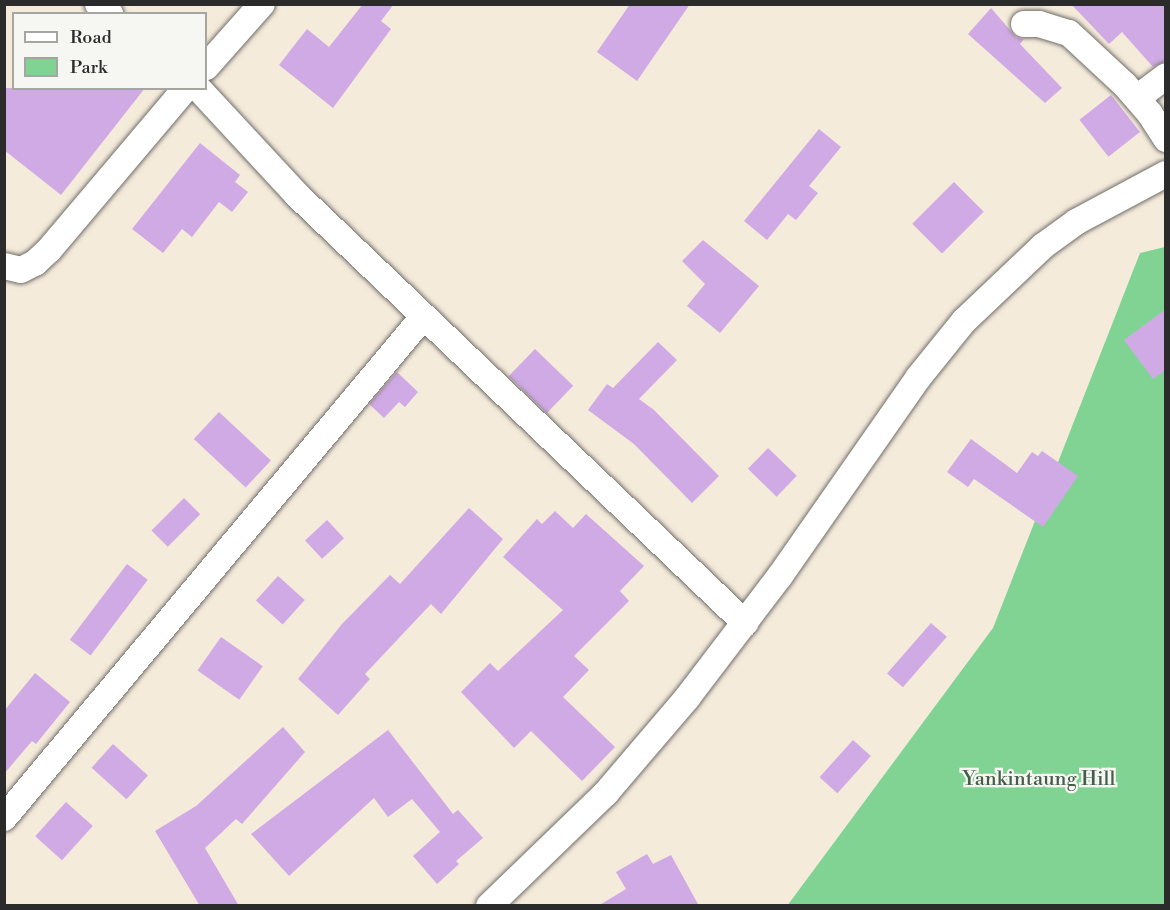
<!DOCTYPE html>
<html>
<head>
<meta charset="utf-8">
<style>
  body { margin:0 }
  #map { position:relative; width:1170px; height:910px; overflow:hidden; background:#f4ebdb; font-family:"Libre Bodoni",serif }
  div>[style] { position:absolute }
  .green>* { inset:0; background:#81d394 }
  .building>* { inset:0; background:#d0aae4; transform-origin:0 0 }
  .roads { filter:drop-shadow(0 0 2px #716e69) drop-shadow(0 0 2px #716e69) }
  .street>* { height:26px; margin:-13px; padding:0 13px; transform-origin:13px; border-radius:13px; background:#fff }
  span { translate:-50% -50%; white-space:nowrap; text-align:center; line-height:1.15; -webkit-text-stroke:4.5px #f6f6f2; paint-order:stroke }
  .park-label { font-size:20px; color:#455d4a }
  .frame { position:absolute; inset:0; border:6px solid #2b2b2b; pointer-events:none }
  .legend { position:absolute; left:12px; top:12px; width:195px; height:78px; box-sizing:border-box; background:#f6f6f2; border:2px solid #a5a5a2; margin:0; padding:8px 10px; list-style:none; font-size:18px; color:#2b2b2b }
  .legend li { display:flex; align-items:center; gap:12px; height:30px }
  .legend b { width:30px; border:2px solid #a5a5a2 }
</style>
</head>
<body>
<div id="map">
  <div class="green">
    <i style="clip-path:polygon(1165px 247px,1165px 905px,787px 906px,993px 628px,1140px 253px)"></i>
  </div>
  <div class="building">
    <i style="clip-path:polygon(363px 4px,394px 4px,381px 21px,391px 29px,333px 108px,279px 65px,307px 29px,329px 47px)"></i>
    <i style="clip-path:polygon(630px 4px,690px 4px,637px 81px,597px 52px)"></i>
    <i style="clip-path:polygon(1071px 4px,1166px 4px,1166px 61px,1153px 67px,1122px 32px,1109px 44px)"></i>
    <i style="clip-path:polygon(991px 8px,1016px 37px,1024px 39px,1020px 44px,1062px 88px,1045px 103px,968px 34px)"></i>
    <i style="clip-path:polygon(4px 88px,145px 88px,61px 195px,4px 150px)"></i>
    <i style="left:1111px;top:95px;width:47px;height:40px;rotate:52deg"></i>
    <i style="clip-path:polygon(819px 129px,841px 147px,809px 186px,818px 193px,796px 220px,788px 214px,767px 240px,744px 221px)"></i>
    <i style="clip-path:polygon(200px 143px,240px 175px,235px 182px,248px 192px,232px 212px,219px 202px,192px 237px,182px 229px,163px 253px,132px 229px)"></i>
    <i style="left:954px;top:182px;width:42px;height:59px;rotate:45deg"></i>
    <i style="clip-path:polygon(703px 240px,759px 286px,720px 333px,687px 306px,705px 284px,682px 261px)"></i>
    <i style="clip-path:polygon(1166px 309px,1166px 370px,1153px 379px,1124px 340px)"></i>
    <i style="clip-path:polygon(658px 342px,677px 360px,639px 399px,654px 410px,719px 476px,692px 503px,634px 444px,588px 410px,607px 384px,613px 388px)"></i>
    <i style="left:535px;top:349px;width:53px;height:38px;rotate:44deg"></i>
    <i style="clip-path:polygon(397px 372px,418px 392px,405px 407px,399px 402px,384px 418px,369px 404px)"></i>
    <i style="left:219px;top:412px;width:71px;height:37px;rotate:43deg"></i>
    <i style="clip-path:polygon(971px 439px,1017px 473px,1032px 452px,1038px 456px,1042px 451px,1078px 476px,1043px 527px,974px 479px,968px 487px,947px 472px)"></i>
    <i style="left:768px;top:448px;width:40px;height:29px;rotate:44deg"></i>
    <i style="left:184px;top:498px;width:23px;height:46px;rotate:45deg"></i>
    <i style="clip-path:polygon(469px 508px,503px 539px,441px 614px,431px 604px,365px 674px,370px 679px,338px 715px,298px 679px,342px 624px,390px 575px,400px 584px)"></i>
    <i style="clip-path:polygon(555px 511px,573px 528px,586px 514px,644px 566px,620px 591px,629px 601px,574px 656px,589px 670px,563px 697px,615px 747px,582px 781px,531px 731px,514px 748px,461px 692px,490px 663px,498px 671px,563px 610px,503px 557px,537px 519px,542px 524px)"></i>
    <i style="left:327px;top:520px;width:25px;height:30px;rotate:47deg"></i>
    <i style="left:127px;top:564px;width:26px;height:95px;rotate:37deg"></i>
    <i style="left:278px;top:576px;width:36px;height:33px;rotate:42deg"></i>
    <i style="left:931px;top:623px;width:21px;height:67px;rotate:41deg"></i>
    <i style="left:221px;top:637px;width:51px;height:41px;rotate:35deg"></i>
    <i style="clip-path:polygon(35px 673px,70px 702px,36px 744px,32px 741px,4px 774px,4px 711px)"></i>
    <i style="clip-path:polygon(283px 727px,305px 752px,242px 824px,236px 819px,205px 848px,239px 906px,200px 906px,155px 831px,196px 806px)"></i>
    <i style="clip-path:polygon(388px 730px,453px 814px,458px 810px,483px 838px,456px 861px,459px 864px,437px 884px,413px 856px,440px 832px,412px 799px,388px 817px,374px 798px,289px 876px,251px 834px)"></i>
    <i style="left:853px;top:740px;width:24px;height:50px;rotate:42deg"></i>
    <i style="left:113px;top:744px;width:47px;height:32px;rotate:42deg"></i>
    <i style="left:66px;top:802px;width:36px;height:46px;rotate:42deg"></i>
    <i style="clip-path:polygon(647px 854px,653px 864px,671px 855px,699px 906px,598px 906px,626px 889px,616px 872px)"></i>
  </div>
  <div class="roads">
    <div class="street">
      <i style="left:98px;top:4px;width:16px;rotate:40deg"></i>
      <i style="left:1024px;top:24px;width:15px"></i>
      <i style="left:1039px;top:24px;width:31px;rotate:17deg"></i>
      <i style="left:1069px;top:33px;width:76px;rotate:42.9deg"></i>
      <i style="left:1125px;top:85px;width:38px;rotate:49deg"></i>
      <i style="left:1150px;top:114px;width:30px;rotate:57deg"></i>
      <i style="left:206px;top:67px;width:84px;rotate:-48.4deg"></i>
      <i style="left:198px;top:88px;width:146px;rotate:47.2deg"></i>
      <i style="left:297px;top:195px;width:620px;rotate:43.69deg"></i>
      <i style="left:1137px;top:98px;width:36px;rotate:-37deg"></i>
      <i style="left:4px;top:266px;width:17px;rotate:13deg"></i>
      <i style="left:21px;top:270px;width:16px;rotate:-27deg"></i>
      <i style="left:35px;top:263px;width:19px;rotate:-43deg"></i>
      <i style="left:49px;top:250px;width:212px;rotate:-49.8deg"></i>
      <i style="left:4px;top:818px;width:653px;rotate:-50.09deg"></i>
      <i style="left:489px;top:906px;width:163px;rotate:-44deg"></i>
      <i style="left:606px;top:793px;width:125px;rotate:-49.5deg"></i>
      <i style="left:687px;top:698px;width:153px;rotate:-52.7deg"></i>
      <i style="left:780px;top:576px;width:241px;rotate:-55.1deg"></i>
      <i style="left:918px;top:378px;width:73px;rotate:-51.1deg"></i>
      <i style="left:964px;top:321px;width:109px;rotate:-43.5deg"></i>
      <i style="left:1043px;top:246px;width:41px;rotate:-36deg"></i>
      <i style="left:1076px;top:222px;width:102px;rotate:-28.1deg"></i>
    </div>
  </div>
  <div class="park-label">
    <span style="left:1039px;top:779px">Yankintaung Hill</span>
  </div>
  <div class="frame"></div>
  <ul class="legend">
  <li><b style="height:8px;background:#fff"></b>Road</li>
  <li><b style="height:16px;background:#81d394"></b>Park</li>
  </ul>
</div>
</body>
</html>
